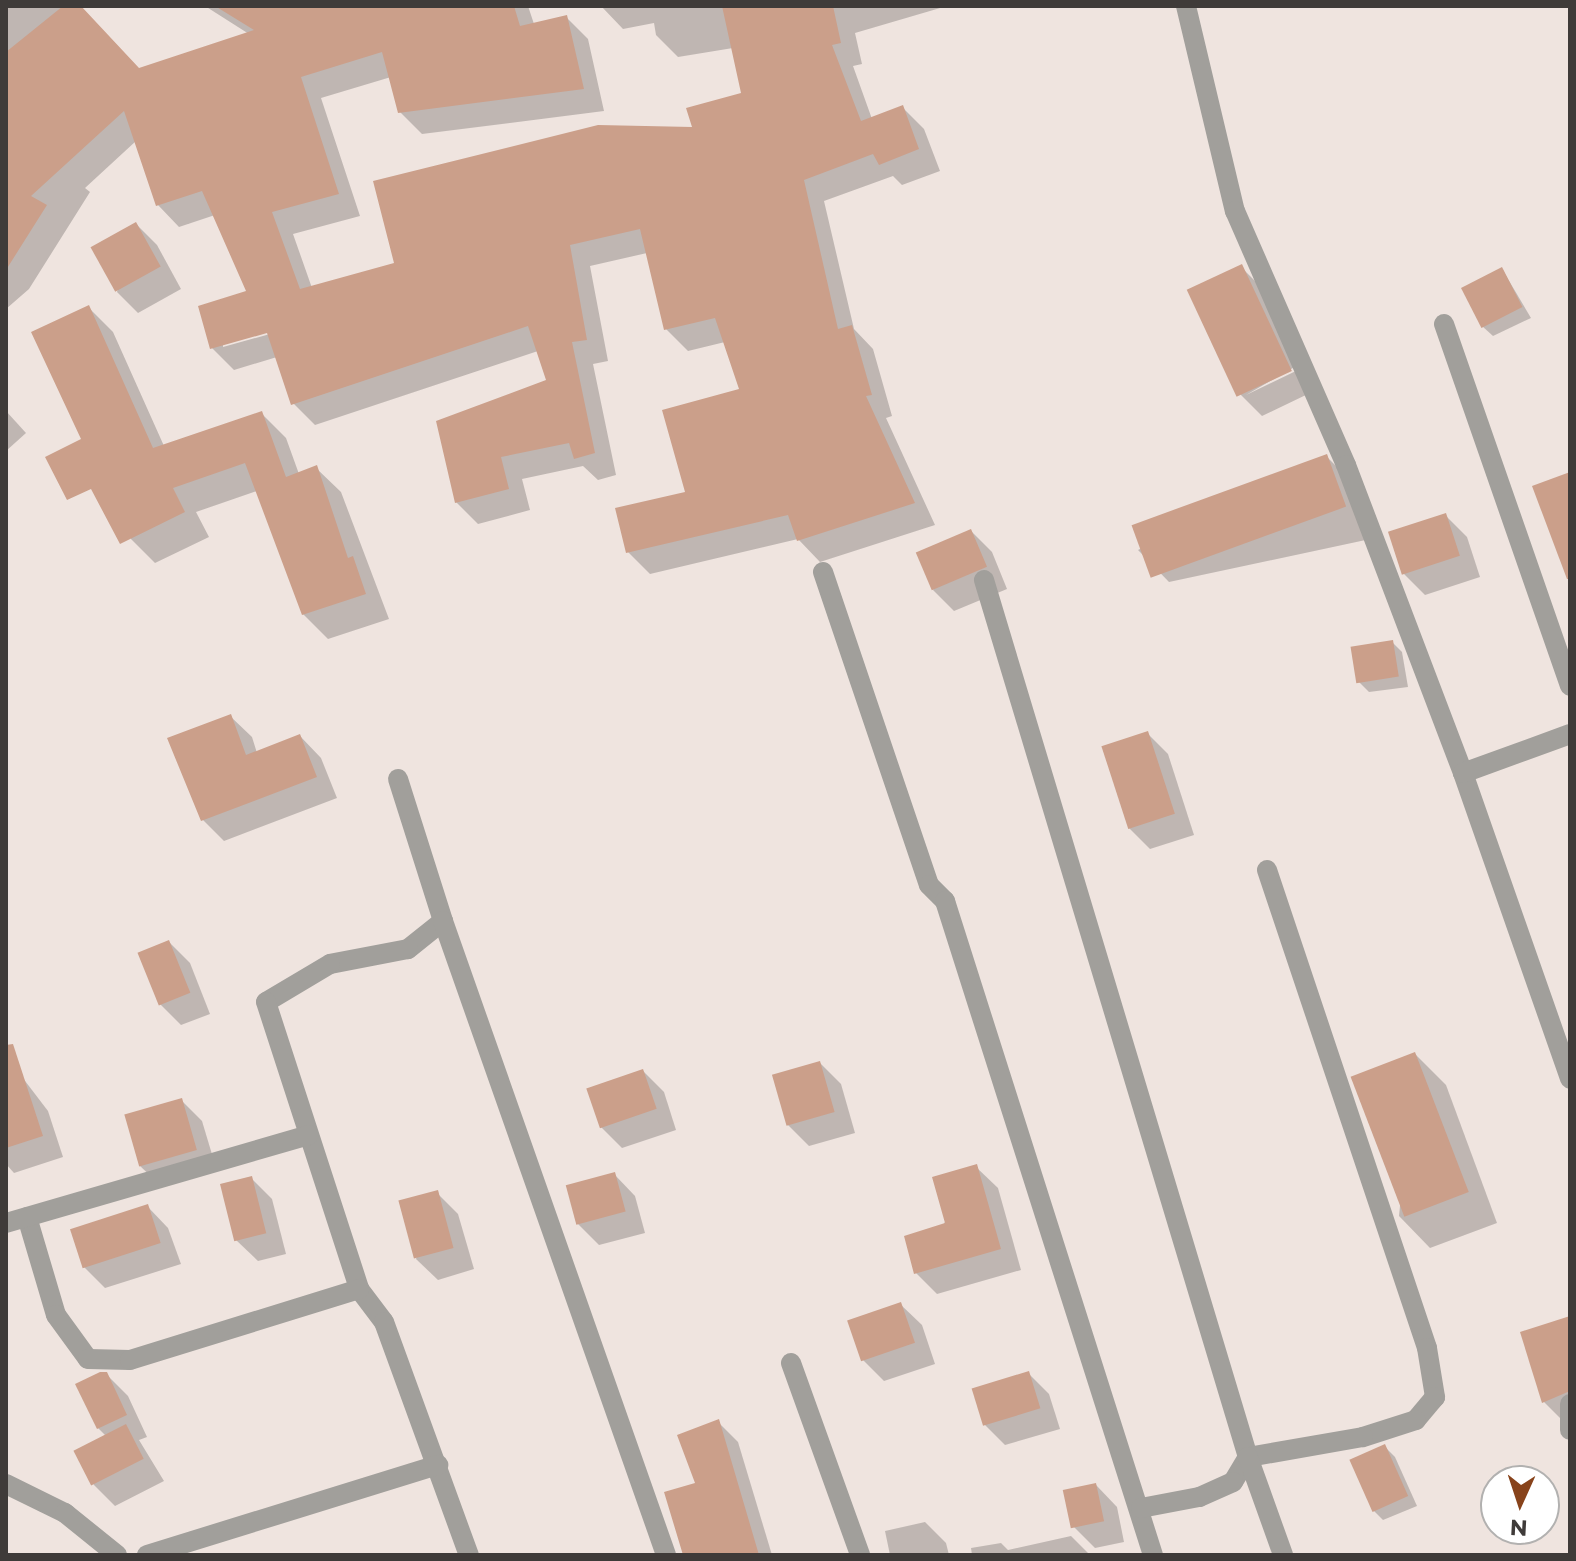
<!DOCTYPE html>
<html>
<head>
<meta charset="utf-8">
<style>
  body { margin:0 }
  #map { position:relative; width:1576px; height:1561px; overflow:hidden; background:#efe4df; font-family:Montserrat,sans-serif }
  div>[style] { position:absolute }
  .shadow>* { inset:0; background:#0003 }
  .building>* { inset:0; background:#cb9f8a; transform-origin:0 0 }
  .minor>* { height:20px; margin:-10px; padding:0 10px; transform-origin:10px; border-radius:10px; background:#a19f9b }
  span { translate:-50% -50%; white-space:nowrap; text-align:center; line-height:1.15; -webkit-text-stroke:6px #fff; paint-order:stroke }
  .frame { position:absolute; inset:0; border:8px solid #3f3b39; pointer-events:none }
  .north { position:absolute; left:1480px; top:1465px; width:80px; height:80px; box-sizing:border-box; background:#fff; border:2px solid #b2b1b0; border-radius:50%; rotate:183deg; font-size:22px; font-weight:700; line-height:32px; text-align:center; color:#3f3b39 }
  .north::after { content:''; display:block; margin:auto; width:28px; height:36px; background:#88431b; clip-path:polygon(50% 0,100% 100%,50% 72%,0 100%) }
</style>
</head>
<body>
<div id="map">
  <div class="shadow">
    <i style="clip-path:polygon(evenodd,6px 6px,80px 6px,140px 70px,249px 34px,205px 6px,528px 6px,534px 24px,566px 17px,588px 39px,604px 111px,422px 134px,400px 112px,391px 77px,321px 98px,360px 216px,293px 234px,312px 288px,396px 264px,694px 129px,743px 94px,733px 48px,678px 57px,656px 35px,654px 23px,623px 29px,601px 6px,947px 6px,855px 33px,862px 64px,853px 66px,872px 119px,903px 108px,924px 129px,940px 171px,902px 185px,893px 176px,824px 201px,854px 329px,873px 349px,892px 416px,886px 418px,935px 525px,820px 562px,798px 539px,650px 574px,628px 552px,688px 493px,741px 390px,725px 342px,688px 351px,666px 329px,647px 253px,590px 266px,608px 361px,593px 364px,616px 475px,598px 480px,583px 466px,522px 479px,530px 510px,478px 524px,456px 502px,549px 382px,538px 351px,315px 425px,293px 403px,277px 357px,234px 370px,212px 348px,249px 292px,215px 215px,179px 227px,158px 205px,136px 141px,85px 188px,90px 192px,29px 289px,6px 309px,6px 6px,276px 328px,277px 332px,223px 347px,223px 343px,276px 328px)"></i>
    <i style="clip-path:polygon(136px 224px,157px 245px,181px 289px,138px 313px,117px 292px)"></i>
    <i style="clip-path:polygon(1241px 267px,1262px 288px,1298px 365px,1246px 395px,1300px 369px,1310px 393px,1262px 416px,1241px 395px,1190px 291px)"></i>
    <i style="clip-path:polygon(1502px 269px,1531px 318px,1493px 336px,1482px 326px)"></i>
    <i style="clip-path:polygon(89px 308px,113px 332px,164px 446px,261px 413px,286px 438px,299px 474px,316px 468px,341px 492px,389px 619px,328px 639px,303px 614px,257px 491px,196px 512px,209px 537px,155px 563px,131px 539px)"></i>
    <i style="clip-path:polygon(6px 411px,26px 433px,6px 451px)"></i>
    <i style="clip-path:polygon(1326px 456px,1358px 488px,1375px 538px,1169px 582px,1138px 550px)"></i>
    <i style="clip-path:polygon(1446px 516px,1467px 537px,1480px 577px,1425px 595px,1404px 574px)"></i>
    <i style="clip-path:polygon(971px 531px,992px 552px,1007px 589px,954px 611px,933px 590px)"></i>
    <i style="clip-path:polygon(1392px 642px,1402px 652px,1408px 687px,1369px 692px,1359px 682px)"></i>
    <i style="clip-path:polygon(230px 716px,252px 737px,257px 753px,300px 736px,321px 758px,337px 798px,224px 841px,203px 820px)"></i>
    <i style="clip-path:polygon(1147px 733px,1168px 754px,1194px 835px,1150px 849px,1129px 828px)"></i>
    <i style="clip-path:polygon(169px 942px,190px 963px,210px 1014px,181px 1025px,160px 1004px)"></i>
    <i style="clip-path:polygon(1415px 1054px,1446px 1085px,1497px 1223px,1430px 1248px,1399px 1216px)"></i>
    <i style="clip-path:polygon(6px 1056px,48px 1111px,63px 1157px,14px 1173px,6px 1164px)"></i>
    <i style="clip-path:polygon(820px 1063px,841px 1084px,855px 1133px,809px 1146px,788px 1125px)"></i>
    <i style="clip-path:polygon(643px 1071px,664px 1092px,676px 1130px,622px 1148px,601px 1127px)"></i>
    <i style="clip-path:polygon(181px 1100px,202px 1121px,217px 1171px,161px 1186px,139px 1165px)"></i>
    <i style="clip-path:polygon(976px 1167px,998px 1188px,1021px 1270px,937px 1294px,916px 1273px)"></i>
    <i style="clip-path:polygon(614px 1174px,635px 1196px,645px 1233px,599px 1245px,578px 1224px)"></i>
    <i style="clip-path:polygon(251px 1178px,272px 1199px,286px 1254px,258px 1261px,236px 1240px)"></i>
    <i style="clip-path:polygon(437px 1193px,458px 1214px,474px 1269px,438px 1280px,416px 1259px)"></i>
    <i style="clip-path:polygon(147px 1206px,168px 1228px,181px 1264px,105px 1288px,84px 1267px)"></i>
    <i style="clip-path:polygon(900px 1304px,922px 1325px,935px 1364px,884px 1381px,863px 1360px)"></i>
    <i style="clip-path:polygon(1570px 1318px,1570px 1421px,1565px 1423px,1544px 1402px)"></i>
    <i style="clip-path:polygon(1028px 1373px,1049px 1394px,1060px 1429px,1005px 1445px,984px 1424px)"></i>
    <i style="clip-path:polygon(107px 1375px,128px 1396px,147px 1437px,139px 1440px,164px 1481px,115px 1506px,94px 1485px,76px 1451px,106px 1436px,98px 1428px)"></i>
    <i style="clip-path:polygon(718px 1422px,738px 1442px,772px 1555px,685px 1555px,698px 1484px)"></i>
    <i style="clip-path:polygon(1385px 1447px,1395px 1457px,1417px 1506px,1383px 1520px,1373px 1510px)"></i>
    <i style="clip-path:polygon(1096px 1485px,1117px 1507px,1124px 1542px,1095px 1548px,1074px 1527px)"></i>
    <i style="clip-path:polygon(925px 1522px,946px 1543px,949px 1555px,890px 1555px,885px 1531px)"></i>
    <i style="clip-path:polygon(1071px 1536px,1090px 1555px,972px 1555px,971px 1548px,1001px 1543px,1008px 1550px)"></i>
  </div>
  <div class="building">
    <i style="clip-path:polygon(63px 6px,81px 6px,139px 68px,254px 30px,215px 6px,514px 6px,520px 26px,567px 15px,584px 89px,398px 113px,382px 52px,301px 77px,339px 194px,272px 212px,300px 289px,394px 263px,373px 181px,598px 125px,692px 127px,686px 108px,741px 93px,722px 6px,833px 6px,841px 43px,832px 45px,861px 121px,903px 105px,919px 149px,879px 165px,873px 154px,804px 180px,838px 329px,852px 325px,872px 395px,866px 396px,915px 503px,797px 541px,788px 515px,626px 553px,615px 508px,685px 492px,662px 410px,739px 389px,715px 318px,664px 330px,640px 229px,570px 245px,587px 340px,572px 342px,595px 453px,574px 459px,569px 443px,501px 457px,509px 489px,455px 503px,436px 421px,546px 380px,528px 326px,291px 405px,267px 333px,210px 349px,198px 306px,246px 291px,202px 191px,156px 206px,124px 111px,31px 196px,47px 205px,6px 270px,6px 52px)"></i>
    <i style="left:136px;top:222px;width:51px;height:52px;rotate:61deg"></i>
    <i style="left:1242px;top:264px;width:118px;height:61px;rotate:65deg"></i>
    <i style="left:1502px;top:267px;width:45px;height:46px;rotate:63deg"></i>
    <i style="clip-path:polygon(89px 305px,153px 448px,262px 411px,286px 477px,317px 465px,348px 558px,353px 556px,366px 594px,302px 615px,245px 463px,173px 488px,185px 512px,120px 544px,91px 489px,67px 500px,45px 457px,81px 439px,31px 332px)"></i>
    <i style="left:1327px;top:454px;width:56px;height:208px;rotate:70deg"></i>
    <i style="clip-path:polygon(1570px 472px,1570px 579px,1567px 579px,1532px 486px)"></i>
    <i style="left:1446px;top:513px;width:45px;height:61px;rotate:72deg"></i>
    <i style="left:971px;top:529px;width:41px;height:60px;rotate:67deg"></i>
    <i style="left:1393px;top:640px;width:37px;height:43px;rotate:81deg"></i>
    <i style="clip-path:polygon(231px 714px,246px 755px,300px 734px,317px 777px,201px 821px,167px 738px)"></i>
    <i style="left:1148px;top:731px;width:87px;height:49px;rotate:72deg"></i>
    <i style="left:169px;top:940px;width:57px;height:34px;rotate:68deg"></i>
    <i style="clip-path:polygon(13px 1044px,43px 1136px,6px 1148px,6px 1045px)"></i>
    <i style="left:1415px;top:1052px;width:150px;height:69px;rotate:69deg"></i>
    <i style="left:820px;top:1061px;width:53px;height:50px;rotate:74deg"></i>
    <i style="left:643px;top:1069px;width:42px;height:60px;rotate:71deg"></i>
    <i style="left:182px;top:1098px;width:54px;height:60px;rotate:74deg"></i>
    <i style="clip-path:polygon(977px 1164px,1001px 1249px,914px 1274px,904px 1236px,945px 1223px,932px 1177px)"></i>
    <i style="left:615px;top:1172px;width:41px;height:51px;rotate:75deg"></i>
    <i style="left:252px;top:1176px;width:59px;height:33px;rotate:76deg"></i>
    <i style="left:438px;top:1190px;width:60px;height:41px;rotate:75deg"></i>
    <i style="left:148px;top:1204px;width:41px;height:82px;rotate:72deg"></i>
    <i style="left:901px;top:1302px;width:43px;height:57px;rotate:71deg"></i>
    <i style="clip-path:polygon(1570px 1316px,1570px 1391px,1542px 1403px,1520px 1332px)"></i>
    <i style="left:1029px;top:1371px;width:39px;height:60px;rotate:73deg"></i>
    <i style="clip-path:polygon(100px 1372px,107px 1372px,127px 1415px,97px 1429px,75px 1384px)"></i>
    <i style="clip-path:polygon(719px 1419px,759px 1555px,683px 1555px,664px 1492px,695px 1483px,677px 1435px)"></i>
    <i style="left:126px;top:1424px;width:39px;height:59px;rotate:63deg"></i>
    <i style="left:1385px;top:1444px;width:57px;height:39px;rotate:66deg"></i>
    <i style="left:1096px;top:1483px;width:39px;height:34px;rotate:78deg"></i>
  </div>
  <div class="minor">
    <i style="left:1186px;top:6px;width:211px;rotate:76.6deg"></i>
    <i style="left:1235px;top:211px;width:277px;rotate:66.4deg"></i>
    <i style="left:1346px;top:465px;width:329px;rotate:69.2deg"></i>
    <i style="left:1463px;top:773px;width:324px;rotate:70.7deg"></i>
    <i style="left:1444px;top:324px;width:383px;rotate:70.8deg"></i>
    <i style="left:823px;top:572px;width:330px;rotate:71.3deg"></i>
    <i style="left:929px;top:885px;width:23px;rotate:45deg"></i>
    <i style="left:945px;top:901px;width:686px;rotate:72.36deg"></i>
    <i style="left:984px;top:580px;width:916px;rotate:73.25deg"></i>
    <i style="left:1248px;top:1457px;width:29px;rotate:121deg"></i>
    <i style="left:1233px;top:1482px;width:37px;rotate:156deg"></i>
    <i style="left:1199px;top:1497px;width:59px;rotate:169.3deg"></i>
    <i style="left:1463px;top:773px;width:114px;rotate:-20deg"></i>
    <i style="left:398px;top:779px;width:149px;rotate:72.4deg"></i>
    <i style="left:443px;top:921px;width:45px;rotate:141.3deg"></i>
    <i style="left:408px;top:949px;width:79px;rotate:169.1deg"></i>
    <i style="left:330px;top:964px;width:74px;rotate:149.3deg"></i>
    <i style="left:266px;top:1002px;width:302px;rotate:72deg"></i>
    <i style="left:359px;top:1289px;width:41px;rotate:52.9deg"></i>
    <i style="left:384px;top:1322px;width:248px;rotate:70deg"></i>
    <i style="left:1267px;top:870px;width:504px;rotate:71.49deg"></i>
    <i style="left:1427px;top:1348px;width:50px;rotate:80.7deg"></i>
    <i style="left:1435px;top:1397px;width:30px;rotate:130deg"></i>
    <i style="left:1416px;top:1420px;width:56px;rotate:162.2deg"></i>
    <i style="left:1363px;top:1437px;width:117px;rotate:170.1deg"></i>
    <i style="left:1248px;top:1457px;width:104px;rotate:70.3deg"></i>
    <i style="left:443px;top:921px;width:672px;rotate:70.62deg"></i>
    <i style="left:27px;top:1217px;width:102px;rotate:73.5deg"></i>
    <i style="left:56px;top:1315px;width:54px;rotate:54deg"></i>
    <i style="left:88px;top:1359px;width:42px;rotate:1.4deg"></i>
    <i style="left:130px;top:1360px;width:240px;rotate:-17.2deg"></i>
    <i style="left:6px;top:1223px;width:315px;rotate:-16.2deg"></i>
    <i style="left:791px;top:1363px;width:204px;rotate:70.2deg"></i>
    <i style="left:1570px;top:1404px;width:26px;rotate:90deg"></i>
    <i style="left:6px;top:1484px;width:66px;rotate:26.2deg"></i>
    <i style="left:65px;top:1513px;width:67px;rotate:38.9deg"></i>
    <i style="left:147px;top:1555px;width:305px;rotate:-17.2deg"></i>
  </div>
  <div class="frame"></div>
  <div class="north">N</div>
</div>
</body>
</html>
